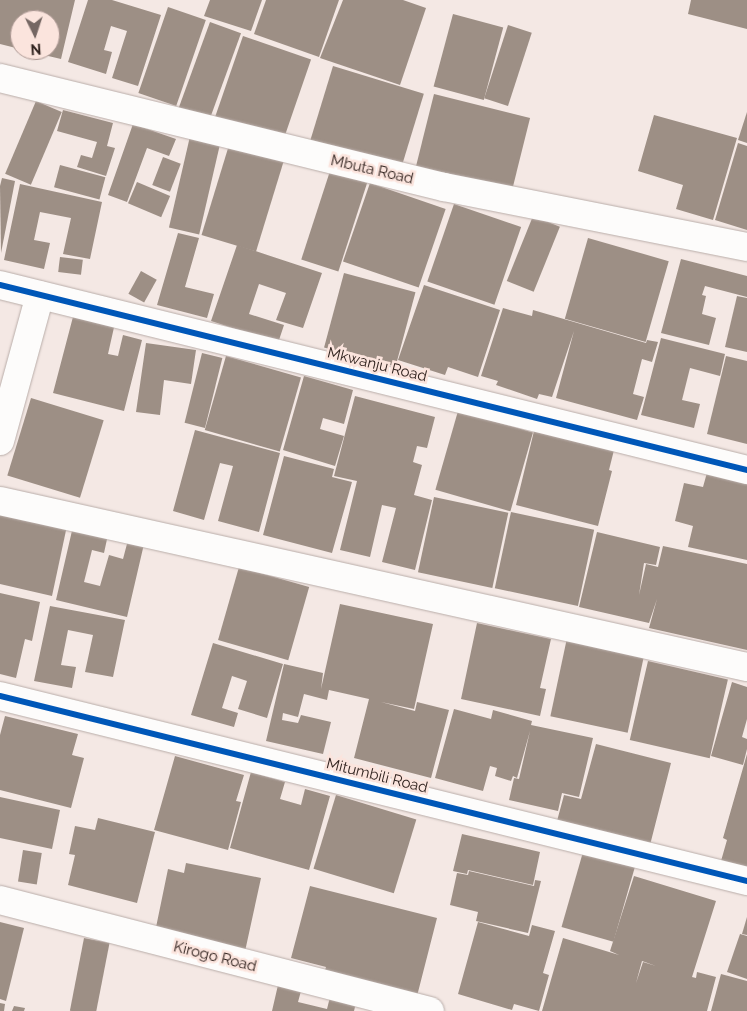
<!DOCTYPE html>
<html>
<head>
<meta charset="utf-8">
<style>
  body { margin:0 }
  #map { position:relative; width:747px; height:1011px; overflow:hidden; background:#f4e8e4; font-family:Raleway,sans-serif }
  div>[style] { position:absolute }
  .building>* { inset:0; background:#9d8f85; transform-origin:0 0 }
  .roads { filter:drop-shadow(0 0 1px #b9ada9) drop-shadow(0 0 1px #b9ada9) }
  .minor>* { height:28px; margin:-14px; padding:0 14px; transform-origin:14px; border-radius:14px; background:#fdfcfb }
  .cycleway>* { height:6px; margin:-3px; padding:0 3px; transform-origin:3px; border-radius:3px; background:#0057b8 }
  span { translate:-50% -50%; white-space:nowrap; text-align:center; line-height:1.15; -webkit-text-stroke:5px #fbe4dd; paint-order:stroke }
  .street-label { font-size:15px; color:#30221e }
  .north { position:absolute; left:10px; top:10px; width:50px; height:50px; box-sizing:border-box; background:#fbe4dd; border:1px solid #aa9691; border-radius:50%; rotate:176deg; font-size:14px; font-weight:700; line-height:20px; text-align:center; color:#30221e }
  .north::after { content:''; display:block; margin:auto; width:18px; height:22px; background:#756763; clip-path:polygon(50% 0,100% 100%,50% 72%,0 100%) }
</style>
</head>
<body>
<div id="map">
  <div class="building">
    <i style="clip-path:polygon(0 0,75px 0,61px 59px,27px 51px,50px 50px,50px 20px,20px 20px,20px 49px,0 44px)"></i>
    <i style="clip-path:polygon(88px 0,112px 0,161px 15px,138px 86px,112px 78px,127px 31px,111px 26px,104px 50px,112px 52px,106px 74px,68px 62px)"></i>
    <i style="clip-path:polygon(210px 0,262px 0,251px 31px,204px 16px)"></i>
    <i style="clip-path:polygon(266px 0,339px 0,319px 57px,254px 34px)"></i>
    <i style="clip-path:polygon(343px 0,403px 0,426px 8px,400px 85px,320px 58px)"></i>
    <i style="clip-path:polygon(691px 0,747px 0,747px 29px,688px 14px)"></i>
    <i style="left:168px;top:7px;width:40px;height:91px;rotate:19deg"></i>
    <i style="left:453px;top:14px;width:52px;height:75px;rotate:15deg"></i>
    <i style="left:210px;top:22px;width:33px;height:94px;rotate:20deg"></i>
    <i style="left:508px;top:25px;width:25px;height:77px;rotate:18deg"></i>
    <i style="left:243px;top:36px;width:72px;height:91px;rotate:19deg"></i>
    <i style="left:333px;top:66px;width:95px;height:77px;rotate:17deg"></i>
    <i style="left:434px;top:94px;width:99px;height:77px;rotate:14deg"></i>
    <i style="left:36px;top:101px;width:28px;height:79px;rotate:23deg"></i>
    <i style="clip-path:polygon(63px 110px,113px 123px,107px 146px,115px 148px,106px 176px,77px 167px,81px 155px,92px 158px,97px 142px,57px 131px)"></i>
    <i style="clip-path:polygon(747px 112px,747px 143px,738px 140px)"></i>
    <i style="clip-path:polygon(654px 115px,737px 138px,713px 220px,676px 209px,683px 185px,638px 171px)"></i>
    <i style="clip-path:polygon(133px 124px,176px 139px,169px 156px,147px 148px,127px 202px,108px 195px)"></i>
    <i style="left:191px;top:132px;width:31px;height:98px;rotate:13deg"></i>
    <i style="clip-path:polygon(738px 143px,747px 146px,747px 230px,715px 220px)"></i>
    <i style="left:229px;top:145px;width:57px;height:94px;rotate:17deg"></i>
    <i style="left:163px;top:157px;width:19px;height:30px;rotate:21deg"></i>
    <i style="left:60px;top:165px;width:47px;height:23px;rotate:15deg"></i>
    <i style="left:330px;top:171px;width:39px;height:93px;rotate:18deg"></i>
    <i style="clip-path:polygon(2px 178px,15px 181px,1px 253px,0 186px)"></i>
    <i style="left:137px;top:182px;width:36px;height:23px;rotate:23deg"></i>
    <i style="left:370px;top:183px;width:80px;height:83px;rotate:19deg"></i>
    <i style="clip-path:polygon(20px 184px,102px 202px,90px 259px,63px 254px,71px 218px,40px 212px,34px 240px,50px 243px,44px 269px,4px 260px)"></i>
    <i style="left:454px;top:204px;width:71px;height:82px;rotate:19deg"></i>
    <i style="left:533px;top:216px;width:29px;height:70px;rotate:22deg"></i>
    <i style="clip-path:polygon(178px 233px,199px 238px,185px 287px,214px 294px,207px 318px,157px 305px)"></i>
    <i style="left:588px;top:238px;width:84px;height:84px;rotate:16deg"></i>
    <i style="clip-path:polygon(237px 245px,322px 273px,303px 328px,276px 320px,286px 293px,259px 284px,249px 314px,284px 325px,278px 343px,211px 321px)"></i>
    <i style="left:60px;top:257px;width:23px;height:15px;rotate:7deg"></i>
    <i style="clip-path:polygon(681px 259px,747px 276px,747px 297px,705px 286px,702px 295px,706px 296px,702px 314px,716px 318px,709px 345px,661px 333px)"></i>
    <i style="left:141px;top:271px;width:18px;height:26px;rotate:29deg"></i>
    <i style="left:344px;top:273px;width:74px;height:77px;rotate:15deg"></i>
    <i style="clip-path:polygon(424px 285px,500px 310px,478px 377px,448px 367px,445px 375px,398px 360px)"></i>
    <i style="clip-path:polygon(737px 296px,747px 298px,747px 352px,725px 347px)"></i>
    <i style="clip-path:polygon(503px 308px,532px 316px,533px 310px,646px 343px,647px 340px,658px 342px,652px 362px,642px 359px,633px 394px,644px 397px,637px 420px,556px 398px,574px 331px,552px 397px,539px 394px,537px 399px,496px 385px,498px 381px,481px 376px)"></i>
    <i style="clip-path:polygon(74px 313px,115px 323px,108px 354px,118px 356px,123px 335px,142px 340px,124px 411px,53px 393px)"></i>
    <i style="clip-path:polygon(661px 338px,725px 354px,720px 376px,690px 368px,682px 400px,700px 404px,694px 428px,641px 415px)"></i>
    <i style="clip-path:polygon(146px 343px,196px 350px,191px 384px,164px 380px,160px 415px,136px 412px)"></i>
    <i style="left:202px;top:353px;width:21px;height:72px;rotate:14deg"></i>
    <i style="left:226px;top:356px;width:78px;height:77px;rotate:16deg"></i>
    <i style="clip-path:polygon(726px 356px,747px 361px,747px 444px,707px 434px)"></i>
    <i style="clip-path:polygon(304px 376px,353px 390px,344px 424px,323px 418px,320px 429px,344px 436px,335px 466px,283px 450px)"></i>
    <i style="clip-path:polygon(355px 396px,435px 417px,427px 448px,417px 446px,413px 462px,422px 465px,414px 495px,432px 500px,415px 570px,382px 562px,396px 508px,382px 505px,370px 557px,340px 550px,357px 481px,334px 476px)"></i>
    <i style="left:31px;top:398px;width:76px;height:81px;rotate:17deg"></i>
    <i style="left:458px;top:411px;width:78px;height:82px;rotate:16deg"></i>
    <i style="clip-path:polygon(195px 430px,280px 453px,259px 532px,218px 521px,233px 466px,220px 463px,204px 520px,173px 511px)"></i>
    <i style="clip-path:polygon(534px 431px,614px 450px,609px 470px,612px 471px,598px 526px,516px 505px)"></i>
    <i style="clip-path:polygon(284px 456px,334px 469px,332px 477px,352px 482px,332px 553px,263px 535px)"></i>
    <i style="clip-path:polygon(708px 469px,747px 478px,747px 560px,688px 547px,693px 526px,675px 521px,684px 483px,703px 487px)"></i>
    <i style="left:434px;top:497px;width:76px;height:77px;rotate:12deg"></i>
    <i style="clip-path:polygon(0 506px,68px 521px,52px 596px,0 584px)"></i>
    <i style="left:511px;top:512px;width:85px;height:78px;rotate:12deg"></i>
    <i style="clip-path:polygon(74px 522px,109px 530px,104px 553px,92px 550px,84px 582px,100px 586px,109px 555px,123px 559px,128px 540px,144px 544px,127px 617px,56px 600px)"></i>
    <i style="clip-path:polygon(597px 532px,660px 547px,656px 565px,644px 563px,639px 595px,646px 564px,658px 567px,663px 546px,747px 564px,747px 650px,649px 628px,657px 599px,649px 623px,579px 607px)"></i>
    <i style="left:239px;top:567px;width:73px;height:76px;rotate:16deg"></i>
    <i style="clip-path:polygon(0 593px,40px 602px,32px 641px,25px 639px,16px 678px,0 674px)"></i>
    <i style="clip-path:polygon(340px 604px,433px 624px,414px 709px,381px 702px,415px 711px,417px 702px,449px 710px,431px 778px,354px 758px,369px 699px,329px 690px,327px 700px,304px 694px,298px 717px,283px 713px,282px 720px,298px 723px,301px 715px,331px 722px,323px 754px,266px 741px,284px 664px,323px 673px,321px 689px)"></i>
    <i style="clip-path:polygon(50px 606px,125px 620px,113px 677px,85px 672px,93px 635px,68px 630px,61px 665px,76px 667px,72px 688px,34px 681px)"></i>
    <i style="clip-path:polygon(477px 623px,551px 639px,540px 688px,546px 689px,540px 716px,461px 699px)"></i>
    <i style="left:567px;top:638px;width:79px;height:80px;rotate:12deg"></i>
    <i style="clip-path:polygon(213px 643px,283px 664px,267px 718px,238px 709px,247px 681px,232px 676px,222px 708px,238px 713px,234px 727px,191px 715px)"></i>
    <i style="left:648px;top:661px;width:82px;height:81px;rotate:13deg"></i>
    <i style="clip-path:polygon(732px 682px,747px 687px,747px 719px,742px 737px,747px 739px,747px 749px,743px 765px,711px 756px)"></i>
    <i style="clip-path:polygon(454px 709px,491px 719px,493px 710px,532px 721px,531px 725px,593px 738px,579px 797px,562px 793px,558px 811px,509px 800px,514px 778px,519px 779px,530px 731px,517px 778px,513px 776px,511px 781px,495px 776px,497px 768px,490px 766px,483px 791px,435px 778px)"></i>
    <i style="clip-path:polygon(5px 716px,78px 734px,72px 755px,84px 758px,71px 808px,0 790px,0 735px)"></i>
    <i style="clip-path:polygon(596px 744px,671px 763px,650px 845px,557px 821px,564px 795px,581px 799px)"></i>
    <i style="clip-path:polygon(747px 754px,747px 876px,719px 868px,727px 840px,723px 838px)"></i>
    <i style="clip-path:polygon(175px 756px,244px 775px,236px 801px,241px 802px,228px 850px,154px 830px)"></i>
    <i style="clip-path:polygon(251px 772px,285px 782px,280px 799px,301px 805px,305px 789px,330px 796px,309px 870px,230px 848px)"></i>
    <i style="left:336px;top:795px;width:84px;height:77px;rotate:17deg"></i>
    <i style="clip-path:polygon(0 797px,60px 810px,52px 849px,0 838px)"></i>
    <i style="clip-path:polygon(98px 818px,155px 832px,137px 903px,68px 885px,75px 855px,69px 854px,75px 826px,95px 830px)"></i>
    <i style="clip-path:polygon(462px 834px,540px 852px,533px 885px,468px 870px,467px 874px,453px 871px)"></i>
    <i style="left:23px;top:850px;width:19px;height:32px;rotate:9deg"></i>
    <i style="left:583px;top:852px;width:54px;height:78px;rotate:16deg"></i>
    <i style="clip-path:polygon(186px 863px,261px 878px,244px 956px,154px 937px,168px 869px,184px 873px)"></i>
    <i style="clip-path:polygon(469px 871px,534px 886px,535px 880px,541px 881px,528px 933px,476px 921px,478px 912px,450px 905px,457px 873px,468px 875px)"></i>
    <i style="clip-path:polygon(evenodd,634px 876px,716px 901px,692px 977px,696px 978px,697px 972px,716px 977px,707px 1011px,542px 1011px,563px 938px,619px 955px,610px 951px,634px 876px,642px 961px,656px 966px,643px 962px,636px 983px,642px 961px)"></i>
    <i style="clip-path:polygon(310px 886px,437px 918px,416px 1000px,323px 976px,326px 967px,291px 958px)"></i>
    <i style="clip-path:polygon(747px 917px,747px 935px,742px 934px)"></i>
    <i style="clip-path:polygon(0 922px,24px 928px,6px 1001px,0 999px)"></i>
    <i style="clip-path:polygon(478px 922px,529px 936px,532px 925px,555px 931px,543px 973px,549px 975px,539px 1011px,514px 1004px,512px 1010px,458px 994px)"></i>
    <i style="clip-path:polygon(740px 934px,747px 936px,747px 979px,727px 972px)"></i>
    <i style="left:84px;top:938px;width:26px;height:74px;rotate:11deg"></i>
    <i style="clip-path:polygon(721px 974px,747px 981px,747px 1011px,711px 1011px)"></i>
    <i style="clip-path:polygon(278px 985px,301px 991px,298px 1002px,327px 1009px,330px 997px,356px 1003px,354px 1011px,272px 1011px)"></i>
    <i style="clip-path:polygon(0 1003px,5px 1004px,4px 1011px,0 1011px)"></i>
    <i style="clip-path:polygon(14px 1006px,25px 1008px,24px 1011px,12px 1011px)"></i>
  </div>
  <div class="roads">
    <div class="minor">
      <i style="left:0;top:78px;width:457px;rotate:13.8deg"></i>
      <i style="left:444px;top:187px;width:309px;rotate:11.2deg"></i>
      <i style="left:0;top:285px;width:770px;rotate:13.91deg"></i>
      <i style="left:0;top:441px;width:151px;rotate:-74.7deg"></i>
      <i style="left:0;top:501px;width:765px;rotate:12.53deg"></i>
      <i style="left:0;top:696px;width:770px;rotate:13.91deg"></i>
      <i style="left:0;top:900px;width:444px;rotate:14.5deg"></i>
    </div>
  </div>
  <div class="cycleway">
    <i style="left:0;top:285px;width:770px;rotate:13.91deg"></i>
    <i style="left:0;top:696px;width:770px;rotate:13.91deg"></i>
  </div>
  <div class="street-label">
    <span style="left:372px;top:170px;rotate:13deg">Mbuta Road</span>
    <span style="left:377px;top:365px;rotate:14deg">Mkwanju Road</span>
    <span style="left:377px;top:776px;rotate:14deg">Mitumbili Road</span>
    <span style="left:215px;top:957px;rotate:14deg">Kirogo Road</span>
  </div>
  <div class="north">N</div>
</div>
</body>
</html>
